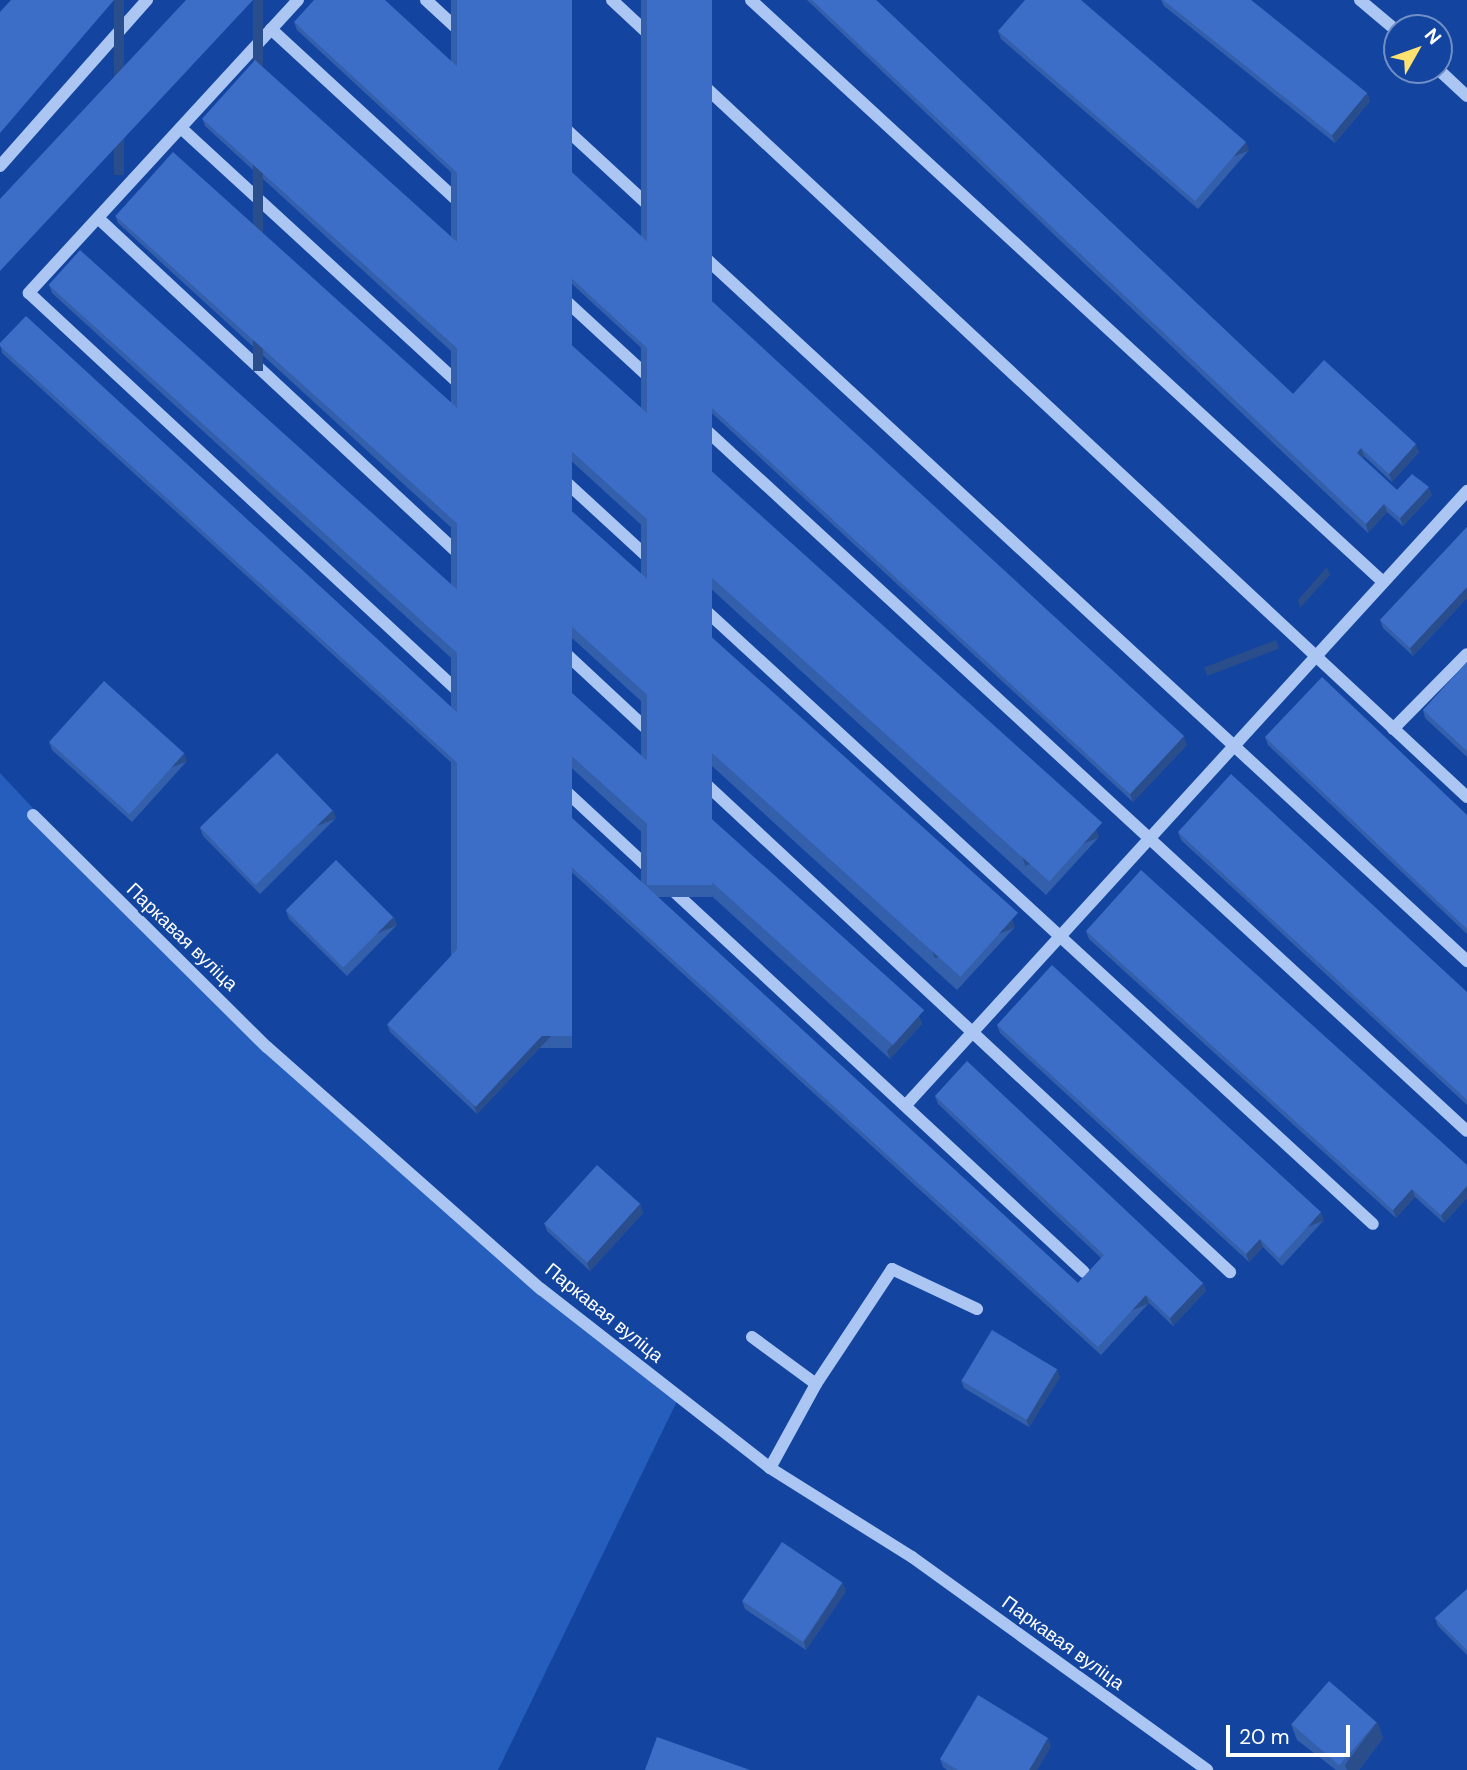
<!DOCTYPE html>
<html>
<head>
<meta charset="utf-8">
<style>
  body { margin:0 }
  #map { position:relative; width:1467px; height:1770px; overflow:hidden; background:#1345a0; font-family:"DM Sans",sans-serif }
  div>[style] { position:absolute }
  .green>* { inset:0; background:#265ebe }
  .minor>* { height:12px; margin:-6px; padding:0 6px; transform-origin:6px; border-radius:6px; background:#acc6f4 }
  .wall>* { inset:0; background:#345fab; transform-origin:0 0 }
  .shaded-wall>* { inset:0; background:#2a4d8b; transform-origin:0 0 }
  .building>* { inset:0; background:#3c6ec7; transform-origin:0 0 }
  span { translate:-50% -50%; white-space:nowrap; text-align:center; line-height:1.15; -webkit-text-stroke:5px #1345a0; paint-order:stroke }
  .street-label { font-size:19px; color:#fff }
  .north { position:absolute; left:1383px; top:14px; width:70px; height:70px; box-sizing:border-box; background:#1345a0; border:2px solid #718fc6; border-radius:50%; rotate:50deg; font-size:19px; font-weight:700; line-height:28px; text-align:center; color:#fff }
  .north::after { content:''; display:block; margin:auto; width:24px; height:32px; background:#ffe26f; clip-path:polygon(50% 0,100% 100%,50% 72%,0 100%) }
  .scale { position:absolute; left:1226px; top:1725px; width:124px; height:32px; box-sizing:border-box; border:4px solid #fff; border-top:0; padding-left:9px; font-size:21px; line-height:24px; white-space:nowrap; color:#fff; -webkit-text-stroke:5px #1345a0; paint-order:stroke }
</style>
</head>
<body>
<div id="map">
  <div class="green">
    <i style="clip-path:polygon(0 773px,150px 933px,541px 1289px,679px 1397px,498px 1770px,0 1770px)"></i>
  </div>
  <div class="minor">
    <i style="left:298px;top:0;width:398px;rotate:132.6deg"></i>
    <i style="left:29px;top:293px;width:1439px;rotate:42.86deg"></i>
    <i style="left:426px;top:0;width:1417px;rotate:42.71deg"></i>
    <i style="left:612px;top:0;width:1169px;rotate:42.99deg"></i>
    <i style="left:751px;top:0;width:859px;rotate:42.64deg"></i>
    <i style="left:1360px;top:0;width:48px;rotate:40deg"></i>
    <i style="left:271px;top:29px;width:1626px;rotate:42.66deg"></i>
    <i style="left:1439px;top:70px;width:38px;rotate:43deg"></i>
    <i style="left:181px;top:128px;width:1619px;rotate:42.6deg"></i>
    <i style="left:0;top:166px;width:222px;rotate:-48.5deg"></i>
    <i style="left:98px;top:218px;width:1547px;rotate:42.96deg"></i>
    <i style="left:1393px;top:729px;width:105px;rotate:-45.4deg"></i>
    <i style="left:33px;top:815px;width:330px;rotate:44.8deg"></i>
    <i style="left:267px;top:1047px;width:366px;rotate:41.5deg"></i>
    <i style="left:541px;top:1289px;width:291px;rotate:38deg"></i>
    <i style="left:770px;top:1468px;width:168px;rotate:32.1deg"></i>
    <i style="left:912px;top:1557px;width:364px;rotate:35.8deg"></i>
    <i style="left:906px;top:1105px;width:832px;rotate:-47.58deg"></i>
    <i style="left:752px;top:1337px;width:79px;rotate:36.3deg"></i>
    <i style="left:770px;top:1468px;width:96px;rotate:-61.3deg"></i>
    <i style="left:816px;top:1384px;width:138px;rotate:-56.5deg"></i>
    <i style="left:892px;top:1269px;width:94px;rotate:25.2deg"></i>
  </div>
  <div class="wall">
    <i style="left:451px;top:0;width:121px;height:1048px"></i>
    <i style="left:641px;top:0;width:71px;height:897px"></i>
    <i style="clip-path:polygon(807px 0,876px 0,1293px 394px,1419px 452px,1392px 482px,1364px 456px,1362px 458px,1397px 490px,1432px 495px,1403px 526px,1387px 512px,1368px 533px)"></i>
    <i style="clip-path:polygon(1161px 0,1251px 0,1367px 93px,1370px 101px,1335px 143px,1164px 6px)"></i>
    <i style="clip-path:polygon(294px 22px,1187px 745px,1133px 802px,297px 30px)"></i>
    <i style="clip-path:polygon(998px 31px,1249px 150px,1198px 209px,1001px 39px)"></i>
    <i style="clip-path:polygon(202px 118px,1099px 837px,1046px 895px,205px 126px)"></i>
    <i style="clip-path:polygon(115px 215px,1015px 927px,957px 990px,118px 223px)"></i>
    <i style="clip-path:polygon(49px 285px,919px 1016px,922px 1024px,890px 1059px,52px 293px)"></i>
    <i style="clip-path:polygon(0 343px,1078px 1283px,1101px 1258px,938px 1104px,935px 1096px,1203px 1283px,1206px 1291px,1173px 1326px,1149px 1303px,1101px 1355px,2px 353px)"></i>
    <i style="clip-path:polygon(1467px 527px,1467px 598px,1413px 656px,1383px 628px,1380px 620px)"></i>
    <i style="clip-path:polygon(1467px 662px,1467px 757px,1425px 718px,1423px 710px)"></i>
    <i style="clip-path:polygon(1265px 737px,1467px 815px,1467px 934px,1268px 745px)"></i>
    <i style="clip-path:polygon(49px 742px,187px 761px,132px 822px,52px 750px)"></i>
    <i style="clip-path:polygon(336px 818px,260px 894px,203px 836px,200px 828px)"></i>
    <i style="clip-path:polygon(1178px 832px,1467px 992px,1467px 1105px,1181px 840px)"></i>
    <i style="clip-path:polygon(286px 911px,394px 917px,397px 925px,347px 976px,289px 919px)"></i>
    <i style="clip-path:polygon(1086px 931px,1467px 1165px,1467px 1198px,1444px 1223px,1415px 1197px,1396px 1218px,1089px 939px)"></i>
    <i style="clip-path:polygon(387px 1024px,551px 1026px,553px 1034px,477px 1114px,390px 1032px)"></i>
    <i style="clip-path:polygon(997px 1025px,1324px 1220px,1282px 1266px,1263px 1247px,1249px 1262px,1000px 1033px)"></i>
    <i style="clip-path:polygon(640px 1204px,643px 1213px,590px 1271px,547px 1231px,544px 1223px)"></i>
    <i style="clip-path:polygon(1060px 1377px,1029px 1427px,964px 1388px,961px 1380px)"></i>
    <i style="clip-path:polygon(1467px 1589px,1467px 1655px,1438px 1626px,1435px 1618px)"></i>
    <i style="clip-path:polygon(846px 1591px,806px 1650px,745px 1609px,742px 1601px)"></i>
    <i style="clip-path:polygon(1377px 1722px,1383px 1738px,1359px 1770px,1336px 1770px,1297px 1740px,1291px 1724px)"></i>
    <i style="clip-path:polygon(1051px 1746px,1037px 1770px,947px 1770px,943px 1767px,940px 1759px)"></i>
  </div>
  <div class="shaded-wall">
    <i style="left:114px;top:0;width:10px;height:175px"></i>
    <i style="left:253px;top:0;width:10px;height:371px"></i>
    <i style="clip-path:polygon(1367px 93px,1370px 101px,1335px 143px,1332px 135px)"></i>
    <i style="left:1246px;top:142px;width:9px;height:78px;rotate:69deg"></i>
    <i style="clip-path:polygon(1416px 444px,1419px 452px,1392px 482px,1389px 474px)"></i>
    <i style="clip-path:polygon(1361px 448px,1364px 456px,1360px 461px,1357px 453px)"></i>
    <i style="clip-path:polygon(1429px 487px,1432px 495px,1403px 526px,1400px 518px)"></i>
    <i style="clip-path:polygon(1384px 504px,1387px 512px,1368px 533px,1366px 524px)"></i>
    <i style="clip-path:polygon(1327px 567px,1330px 575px,1300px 608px,1298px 600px)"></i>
    <i style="clip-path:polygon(1467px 587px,1467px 598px,1413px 656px,1410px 648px)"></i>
    <i style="left:1276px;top:640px;width:9px;height:77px;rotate:69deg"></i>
    <i style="clip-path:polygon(1184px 736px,1187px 745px,1133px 802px,1130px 794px)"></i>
    <i style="left:184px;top:753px;width:9px;height:82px;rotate:69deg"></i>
    <i style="left:333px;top:810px;width:9px;height:107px;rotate:69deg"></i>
    <i style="left:1096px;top:829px;width:9px;height:79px;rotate:69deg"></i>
    <i style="left:394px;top:917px;width:9px;height:71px;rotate:69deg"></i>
    <i style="left:1012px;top:919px;width:9px;height:86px;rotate:69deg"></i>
    <i style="clip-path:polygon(919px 1016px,922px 1024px,890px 1059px,887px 1051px)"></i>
    <i style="clip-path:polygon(551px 1026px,553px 1034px,477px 1114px,474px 1106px)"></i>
    <i style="clip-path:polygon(1467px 1186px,1467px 1198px,1444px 1223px,1441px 1215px)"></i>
    <i style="clip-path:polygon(1412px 1189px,1415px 1197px,1396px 1218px,1393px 1210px)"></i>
    <i style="clip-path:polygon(640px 1204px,643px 1213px,590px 1271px,587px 1263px)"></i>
    <i style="left:1321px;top:1212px;width:9px;height:62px;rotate:69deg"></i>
    <i style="clip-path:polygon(1260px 1239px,1263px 1247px,1249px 1262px,1246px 1254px)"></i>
    <i style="clip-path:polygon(1203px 1283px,1206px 1291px,1173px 1326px,1170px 1318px)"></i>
    <i style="left:1146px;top:1295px;width:9px;height:71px;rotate:69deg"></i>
    <i style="clip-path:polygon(1057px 1369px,1060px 1377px,1029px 1427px,1026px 1419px)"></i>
    <i style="clip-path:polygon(843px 1583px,846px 1591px,806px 1650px,804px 1642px)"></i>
    <i style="clip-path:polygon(1377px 1722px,1383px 1738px,1359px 1770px,1347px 1770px,1345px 1765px)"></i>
    <i style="clip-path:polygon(1048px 1738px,1051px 1746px,1037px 1770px,1029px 1770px)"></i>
  </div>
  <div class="building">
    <i style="clip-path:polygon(11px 0,114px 0,0 133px,0 12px)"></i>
    <i style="clip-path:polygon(186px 0,253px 0,0 271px,0 199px)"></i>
    <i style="clip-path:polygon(314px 0,385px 0,1184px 736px,1130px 794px,294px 22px)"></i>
    <i style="left:457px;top:0;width:115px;height:1036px"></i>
    <i style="left:647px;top:0;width:65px;height:885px"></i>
    <i style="clip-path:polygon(812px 0,876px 0,1293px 394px,1324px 360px,1416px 444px,1389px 474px,1361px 448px,1357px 453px,1397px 490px,1412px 474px,1429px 487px,1400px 518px,1384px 504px,1366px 524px)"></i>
    <i style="clip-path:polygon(1025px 0,1081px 0,1246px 142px,1195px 201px,998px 31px)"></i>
    <i style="clip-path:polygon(1163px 0,1251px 0,1367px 93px,1332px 135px)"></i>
    <i style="left:255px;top:60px;width:1140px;height:79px;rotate:42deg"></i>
    <i style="left:173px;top:152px;width:1137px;height:86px;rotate:42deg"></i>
    <i style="left:80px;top:250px;width:1136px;height:47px;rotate:42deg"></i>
    <i style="clip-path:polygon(26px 316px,1078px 1283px,1104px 1255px,935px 1096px,967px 1061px,1203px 1283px,1170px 1318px,1146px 1295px,1098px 1347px,0 346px,0 343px)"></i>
    <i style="clip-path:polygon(1467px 527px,1467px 587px,1410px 648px,1380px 620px)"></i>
    <i style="clip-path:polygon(1467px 662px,1467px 751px,1423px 710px)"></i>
    <i style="clip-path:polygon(1322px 677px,1467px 815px,1467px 929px,1265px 737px)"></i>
    <i style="left:104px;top:681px;width:108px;height:82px;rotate:42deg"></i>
    <i style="left:277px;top:753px;width:80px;height:107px;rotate:46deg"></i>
    <i style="clip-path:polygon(1231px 774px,1467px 992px,1467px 1100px,1178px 832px)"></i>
    <i style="left:336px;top:860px;width:81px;height:71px;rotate:45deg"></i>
    <i style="clip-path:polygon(1141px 870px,1467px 1165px,1467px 1186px,1441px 1215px,1412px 1189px,1393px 1210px,1086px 931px)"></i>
    <i style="left:463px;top:943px;width:121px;height:111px;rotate:43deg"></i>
    <i style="clip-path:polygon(1052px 965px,1321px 1212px,1279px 1258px,1260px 1239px,1246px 1254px,997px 1025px)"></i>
    <i style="left:597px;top:1165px;width:58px;height:79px;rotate:42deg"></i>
    <i style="left:992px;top:1330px;width:76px;height:59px;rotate:31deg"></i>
    <i style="left:782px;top:1542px;width:73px;height:71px;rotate:34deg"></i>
    <i style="clip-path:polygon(1467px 1589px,1467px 1650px,1435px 1618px)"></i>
    <i style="left:1329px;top:1681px;width:63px;height:57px;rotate:41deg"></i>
    <i style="clip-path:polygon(978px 1695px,1048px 1738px,1029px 1770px,958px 1770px,940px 1759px)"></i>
    <i style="clip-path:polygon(657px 1737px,750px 1770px,645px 1770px)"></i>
  </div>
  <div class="street-label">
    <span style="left:182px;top:937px;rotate:44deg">Паркавая вуліца</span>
    <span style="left:604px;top:1313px;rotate:39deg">Паркавая вуліца</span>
    <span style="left:1063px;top:1643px;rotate:36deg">Паркавая вуліца</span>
  </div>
  <div class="north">N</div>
  <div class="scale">20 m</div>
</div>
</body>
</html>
